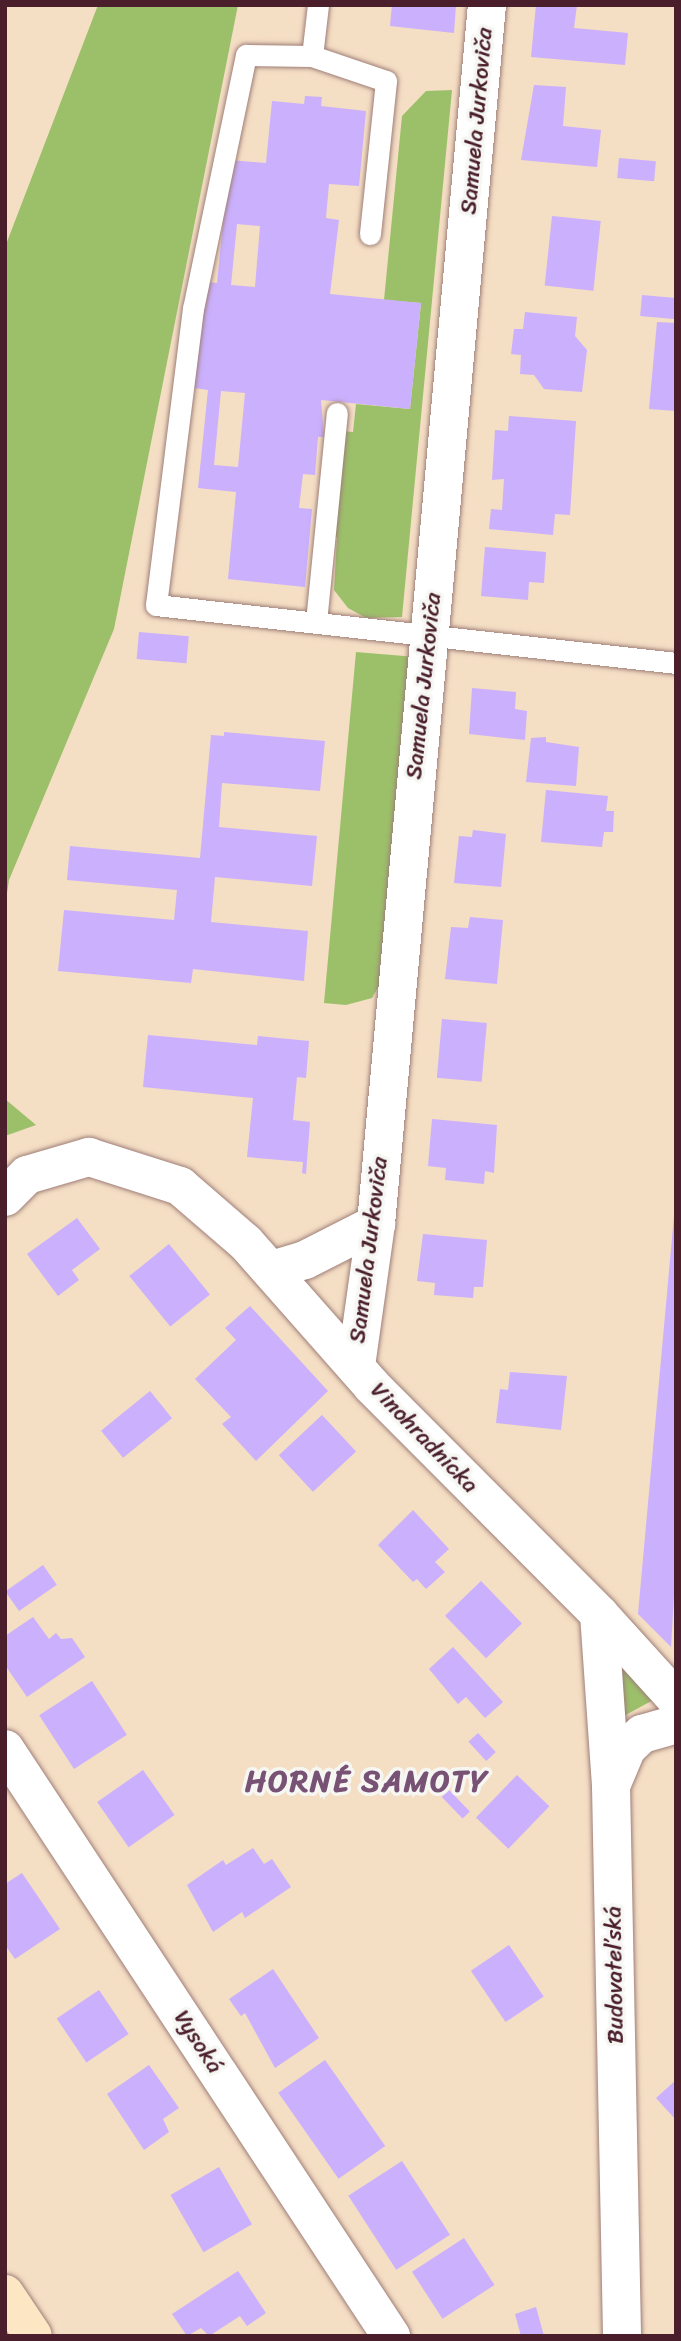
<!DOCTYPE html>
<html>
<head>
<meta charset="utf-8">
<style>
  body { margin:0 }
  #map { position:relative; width:681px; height:2341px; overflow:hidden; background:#f4dec4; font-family:Sriracha,sans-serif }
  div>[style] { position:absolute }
  .green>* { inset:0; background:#9cc06a }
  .building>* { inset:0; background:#cab0fd; transform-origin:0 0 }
  .roads { filter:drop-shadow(0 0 2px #9f7e78) drop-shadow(0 0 2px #9f7e78) }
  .service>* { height:21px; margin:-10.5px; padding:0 10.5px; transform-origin:10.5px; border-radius:10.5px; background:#fff }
  .minor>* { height:38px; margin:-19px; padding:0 19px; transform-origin:19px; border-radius:19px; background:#fff }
  .secondary>* { height:38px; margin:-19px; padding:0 19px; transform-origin:19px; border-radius:19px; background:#fce6c4 }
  span { translate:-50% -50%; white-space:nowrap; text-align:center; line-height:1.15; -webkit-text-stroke:7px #f6f6f2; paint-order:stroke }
  .street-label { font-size:23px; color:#4a1f2b }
  .district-label { font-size:30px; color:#775274; font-weight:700; letter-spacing:2px }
  .frame { position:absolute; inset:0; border:7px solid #4a1f2b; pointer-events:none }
</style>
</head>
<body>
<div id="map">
  <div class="green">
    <i style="clip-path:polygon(98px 5px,238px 5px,114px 629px,9px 880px,5px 906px,5px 247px)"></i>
    <i style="clip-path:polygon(452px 90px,402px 617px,366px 618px,348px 608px,334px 590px,337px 537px,329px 535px,340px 431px,353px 432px,356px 404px,410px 409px,421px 303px,384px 300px,402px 116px,426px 91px)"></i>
    <i style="clip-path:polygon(356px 652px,416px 657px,388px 970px,372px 998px,346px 1005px,324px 1003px)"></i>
    <i style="clip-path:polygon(5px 1099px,36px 1125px,5px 1136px)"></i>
    <i style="clip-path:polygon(618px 1664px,655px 1699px,622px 1717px)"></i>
  </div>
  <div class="building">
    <i style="clip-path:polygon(392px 5px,456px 5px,454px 33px,390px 26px)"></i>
    <i style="clip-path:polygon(536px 5px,577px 5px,574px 28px,628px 33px,625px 65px,531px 57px)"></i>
    <i style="clip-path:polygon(534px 85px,566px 87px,563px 126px,601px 130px,597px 167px,521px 160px)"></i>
    <i style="clip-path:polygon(evenodd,305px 96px,322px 97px,321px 106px,366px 111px,359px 186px,329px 184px,326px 218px,339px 220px,330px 294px,421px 303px,410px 409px,321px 400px,324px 437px,318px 437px,315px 475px,303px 474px,299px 508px,312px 509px,305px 587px,228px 579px,236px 492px,198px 488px,208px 390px,194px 388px,205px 282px,217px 283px,229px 160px,266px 163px,272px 101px,304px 104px,305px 96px,237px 224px,260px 226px,255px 287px,231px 285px,237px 224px,305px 96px,221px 391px,245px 393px,238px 467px,214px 465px,221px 391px)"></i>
    <i style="left:619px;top:158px;width:37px;height:20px;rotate:5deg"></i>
    <i style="left:552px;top:216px;width:49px;height:70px;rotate:6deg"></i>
    <i style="left:642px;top:295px;width:34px;height:21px;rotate:5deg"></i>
    <i style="clip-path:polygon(525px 312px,577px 317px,575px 336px,587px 350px,582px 392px,544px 389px,534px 375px,520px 374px,521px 355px,511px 354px,514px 329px,523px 329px)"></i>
    <i style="clip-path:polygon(657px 322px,676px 323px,676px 411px,649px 409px)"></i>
    <i style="clip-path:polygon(509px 416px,576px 421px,570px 515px,555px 514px,553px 535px,489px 529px,491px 509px,502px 510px,504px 479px,492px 480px,495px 430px,508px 431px)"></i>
    <i style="clip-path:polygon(485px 547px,546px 552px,544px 583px,529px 582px,528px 600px,481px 596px)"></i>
    <i style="left:139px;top:632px;width:50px;height:27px;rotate:5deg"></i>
    <i style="clip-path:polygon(472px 688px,516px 692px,515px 709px,527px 711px,525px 740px,469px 734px)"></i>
    <i style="clip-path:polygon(224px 732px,325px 741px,320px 791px,222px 783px,219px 827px,317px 836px,312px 886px,215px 877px,211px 922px,308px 931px,304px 981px,193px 969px,191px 983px,58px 971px,64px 910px,174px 920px,177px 890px,67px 880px,70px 846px,200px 858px,211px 735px,224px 736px)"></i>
    <i style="clip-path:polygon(546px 737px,546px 742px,579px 747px,576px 786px,526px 782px,531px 738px)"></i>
    <i style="clip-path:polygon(546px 790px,608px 796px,606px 811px,614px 811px,613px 832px,604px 832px,602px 847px,541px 842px)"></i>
    <i style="clip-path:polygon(473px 830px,506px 834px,501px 887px,454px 883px,459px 836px,472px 837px)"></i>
    <i style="clip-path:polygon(470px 917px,503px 920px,497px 984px,445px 979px,451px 927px,468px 928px)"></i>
    <i style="left:442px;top:1019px;width:45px;height:59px;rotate:5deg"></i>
    <i style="clip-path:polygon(148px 1035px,257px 1045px,258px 1036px,309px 1041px,306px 1078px,297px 1077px,293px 1120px,310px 1122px,306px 1174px,302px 1173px,303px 1162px,247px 1157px,253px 1098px,143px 1087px)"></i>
    <i style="clip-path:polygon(432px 1119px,497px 1125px,494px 1173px,485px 1171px,484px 1184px,445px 1180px,446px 1168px,428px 1166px)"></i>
    <i style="clip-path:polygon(674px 1216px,676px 1562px,671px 1647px,638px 1614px)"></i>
    <i style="clip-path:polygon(77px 1218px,100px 1249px,72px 1270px,79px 1280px,58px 1296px,27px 1254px)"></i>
    <i style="clip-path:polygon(423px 1234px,487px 1240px,483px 1287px,474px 1287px,473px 1298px,434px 1295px,435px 1283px,417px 1281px)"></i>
    <i style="left:169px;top:1244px;width:65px;height:51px;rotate:51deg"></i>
    <i style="clip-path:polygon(250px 1306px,328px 1391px,256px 1461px,222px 1424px,231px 1417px,195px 1379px,236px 1340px,225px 1328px)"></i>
    <i style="clip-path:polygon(510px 1372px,567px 1376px,561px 1430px,496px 1423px,500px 1389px,508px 1390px)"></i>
    <i style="left:150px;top:1391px;width:35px;height:63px;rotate:51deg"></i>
    <i style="left:322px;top:1415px;width:50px;height:59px;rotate:47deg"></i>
    <i style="clip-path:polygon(413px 1510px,449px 1549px,435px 1562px,445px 1572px,426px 1589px,417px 1579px,413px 1582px,378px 1545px)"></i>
    <i style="left:43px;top:1565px;width:24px;height:46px;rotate:55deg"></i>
    <i style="left:481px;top:1581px;width:59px;height:50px;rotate:46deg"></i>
    <i style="clip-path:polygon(33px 1617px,49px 1639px,56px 1633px,61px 1639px,72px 1638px,85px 1657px,27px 1697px,5px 1665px,5px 1636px)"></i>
    <i style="clip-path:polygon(453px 1647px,503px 1702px,485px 1718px,466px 1697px,458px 1704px,429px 1669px)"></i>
    <i style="left:92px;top:1681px;width:64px;height:63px;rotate:57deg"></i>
    <i style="left:478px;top:1733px;width:26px;height:13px;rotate:47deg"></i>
    <i style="left:143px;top:1770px;width:55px;height:56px;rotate:55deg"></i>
    <i style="left:517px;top:1775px;width:45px;height:59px;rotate:44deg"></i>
    <i style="left:449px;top:1790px;width:30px;height:10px;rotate:46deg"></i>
    <i style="clip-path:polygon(253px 1848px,264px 1864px,272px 1859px,291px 1887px,245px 1918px,242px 1912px,213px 1932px,187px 1885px,223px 1860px,226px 1865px)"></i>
    <i style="clip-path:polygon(22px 1873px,60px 1929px,15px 1959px,5px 1945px,5px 1884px)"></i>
    <i style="left:509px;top:1945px;width:62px;height:46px;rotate:56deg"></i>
    <i style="clip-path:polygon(273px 1969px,319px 2038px,275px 2068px,245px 2013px,241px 2016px,229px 1999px)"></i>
    <i style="left:99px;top:1990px;width:53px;height:51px;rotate:56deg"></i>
    <i style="left:325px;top:2060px;width:105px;height:57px;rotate:55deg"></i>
    <i style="clip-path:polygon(149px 2065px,179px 2108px,163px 2119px,169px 2132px,144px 2150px,107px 2094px)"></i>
    <i style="clip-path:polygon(676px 2080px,676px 2120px,656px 2098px)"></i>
    <i style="left:402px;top:2161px;width:88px;height:64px;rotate:57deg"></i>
    <i style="left:219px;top:2167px;width:66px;height:56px;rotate:60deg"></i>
    <i style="left:464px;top:2238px;width:56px;height:62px;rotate:57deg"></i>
    <i style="clip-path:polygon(238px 2271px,266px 2313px,247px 2326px,240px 2316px,209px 2336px,201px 2328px,187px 2336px,172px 2314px)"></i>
    <i style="clip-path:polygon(536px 2307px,544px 2336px,521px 2336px,515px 2314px)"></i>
  </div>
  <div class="roads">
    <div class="service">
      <i style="left:318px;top:5px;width:51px;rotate:96.7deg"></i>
      <i style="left:312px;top:56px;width:66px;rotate:-179.1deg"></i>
      <i style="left:246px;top:55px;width:258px;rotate:101.8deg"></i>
      <i style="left:193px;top:308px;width:299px;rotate:97.1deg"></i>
      <i style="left:156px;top:605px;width:523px;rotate:6.36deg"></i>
      <i style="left:312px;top:56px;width:78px;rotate:18.7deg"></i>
      <i style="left:386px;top:81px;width:154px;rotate:96deg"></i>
      <i style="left:316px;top:622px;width:210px;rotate:-84.3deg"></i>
    </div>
    <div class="minor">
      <i style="left:5px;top:1197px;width:31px;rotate:-45deg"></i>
      <i style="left:27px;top:1175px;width:65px;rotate:-16.2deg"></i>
      <i style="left:89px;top:1157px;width:96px;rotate:17.7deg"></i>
      <i style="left:180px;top:1186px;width:87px;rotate:40.8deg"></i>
      <i style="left:246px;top:1243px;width:191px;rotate:48.6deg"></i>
      <i style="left:372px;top:1386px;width:322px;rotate:45.1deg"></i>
      <i style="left:599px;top:1614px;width:115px;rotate:47.8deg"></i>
      <i style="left:272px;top:1270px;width:34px;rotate:-17deg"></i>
      <i style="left:305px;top:1260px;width:80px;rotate:-26.9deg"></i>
      <i style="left:356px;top:1366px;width:143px;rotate:-82deg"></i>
      <i style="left:376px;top:1224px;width:1224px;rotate:-84.8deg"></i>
      <i style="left:599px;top:1614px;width:172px;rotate:86deg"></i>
      <i style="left:611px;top:1786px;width:550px;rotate:88.85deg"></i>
      <i style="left:5px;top:1749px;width:703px;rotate:56.67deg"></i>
      <i style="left:611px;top:1786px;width:41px;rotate:-67.2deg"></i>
      <i style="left:627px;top:1748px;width:21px;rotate:-43deg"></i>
      <i style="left:642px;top:1734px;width:35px;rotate:-16deg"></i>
    </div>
    <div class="secondary">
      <i style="left:5px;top:2294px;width:50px;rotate:56.3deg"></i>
    </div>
  </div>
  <div class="street-label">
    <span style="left:477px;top:121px;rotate:-85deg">Samuela Jurkoviča</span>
    <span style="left:424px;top:686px;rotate:-84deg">Samuela Jurkoviča</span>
    <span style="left:369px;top:1250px;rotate:-83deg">Samuela Jurkoviča</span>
    <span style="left:424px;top:1438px;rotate:46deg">Vinohradnícka</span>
    <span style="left:615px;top:1975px;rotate:-91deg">Budovateľská</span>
    <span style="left:198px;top:2042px;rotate:57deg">Vysoká</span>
  </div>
  <div class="district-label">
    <span style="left:367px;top:1781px">HORNÉ SAMOTY</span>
  </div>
  <div class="frame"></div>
</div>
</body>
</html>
